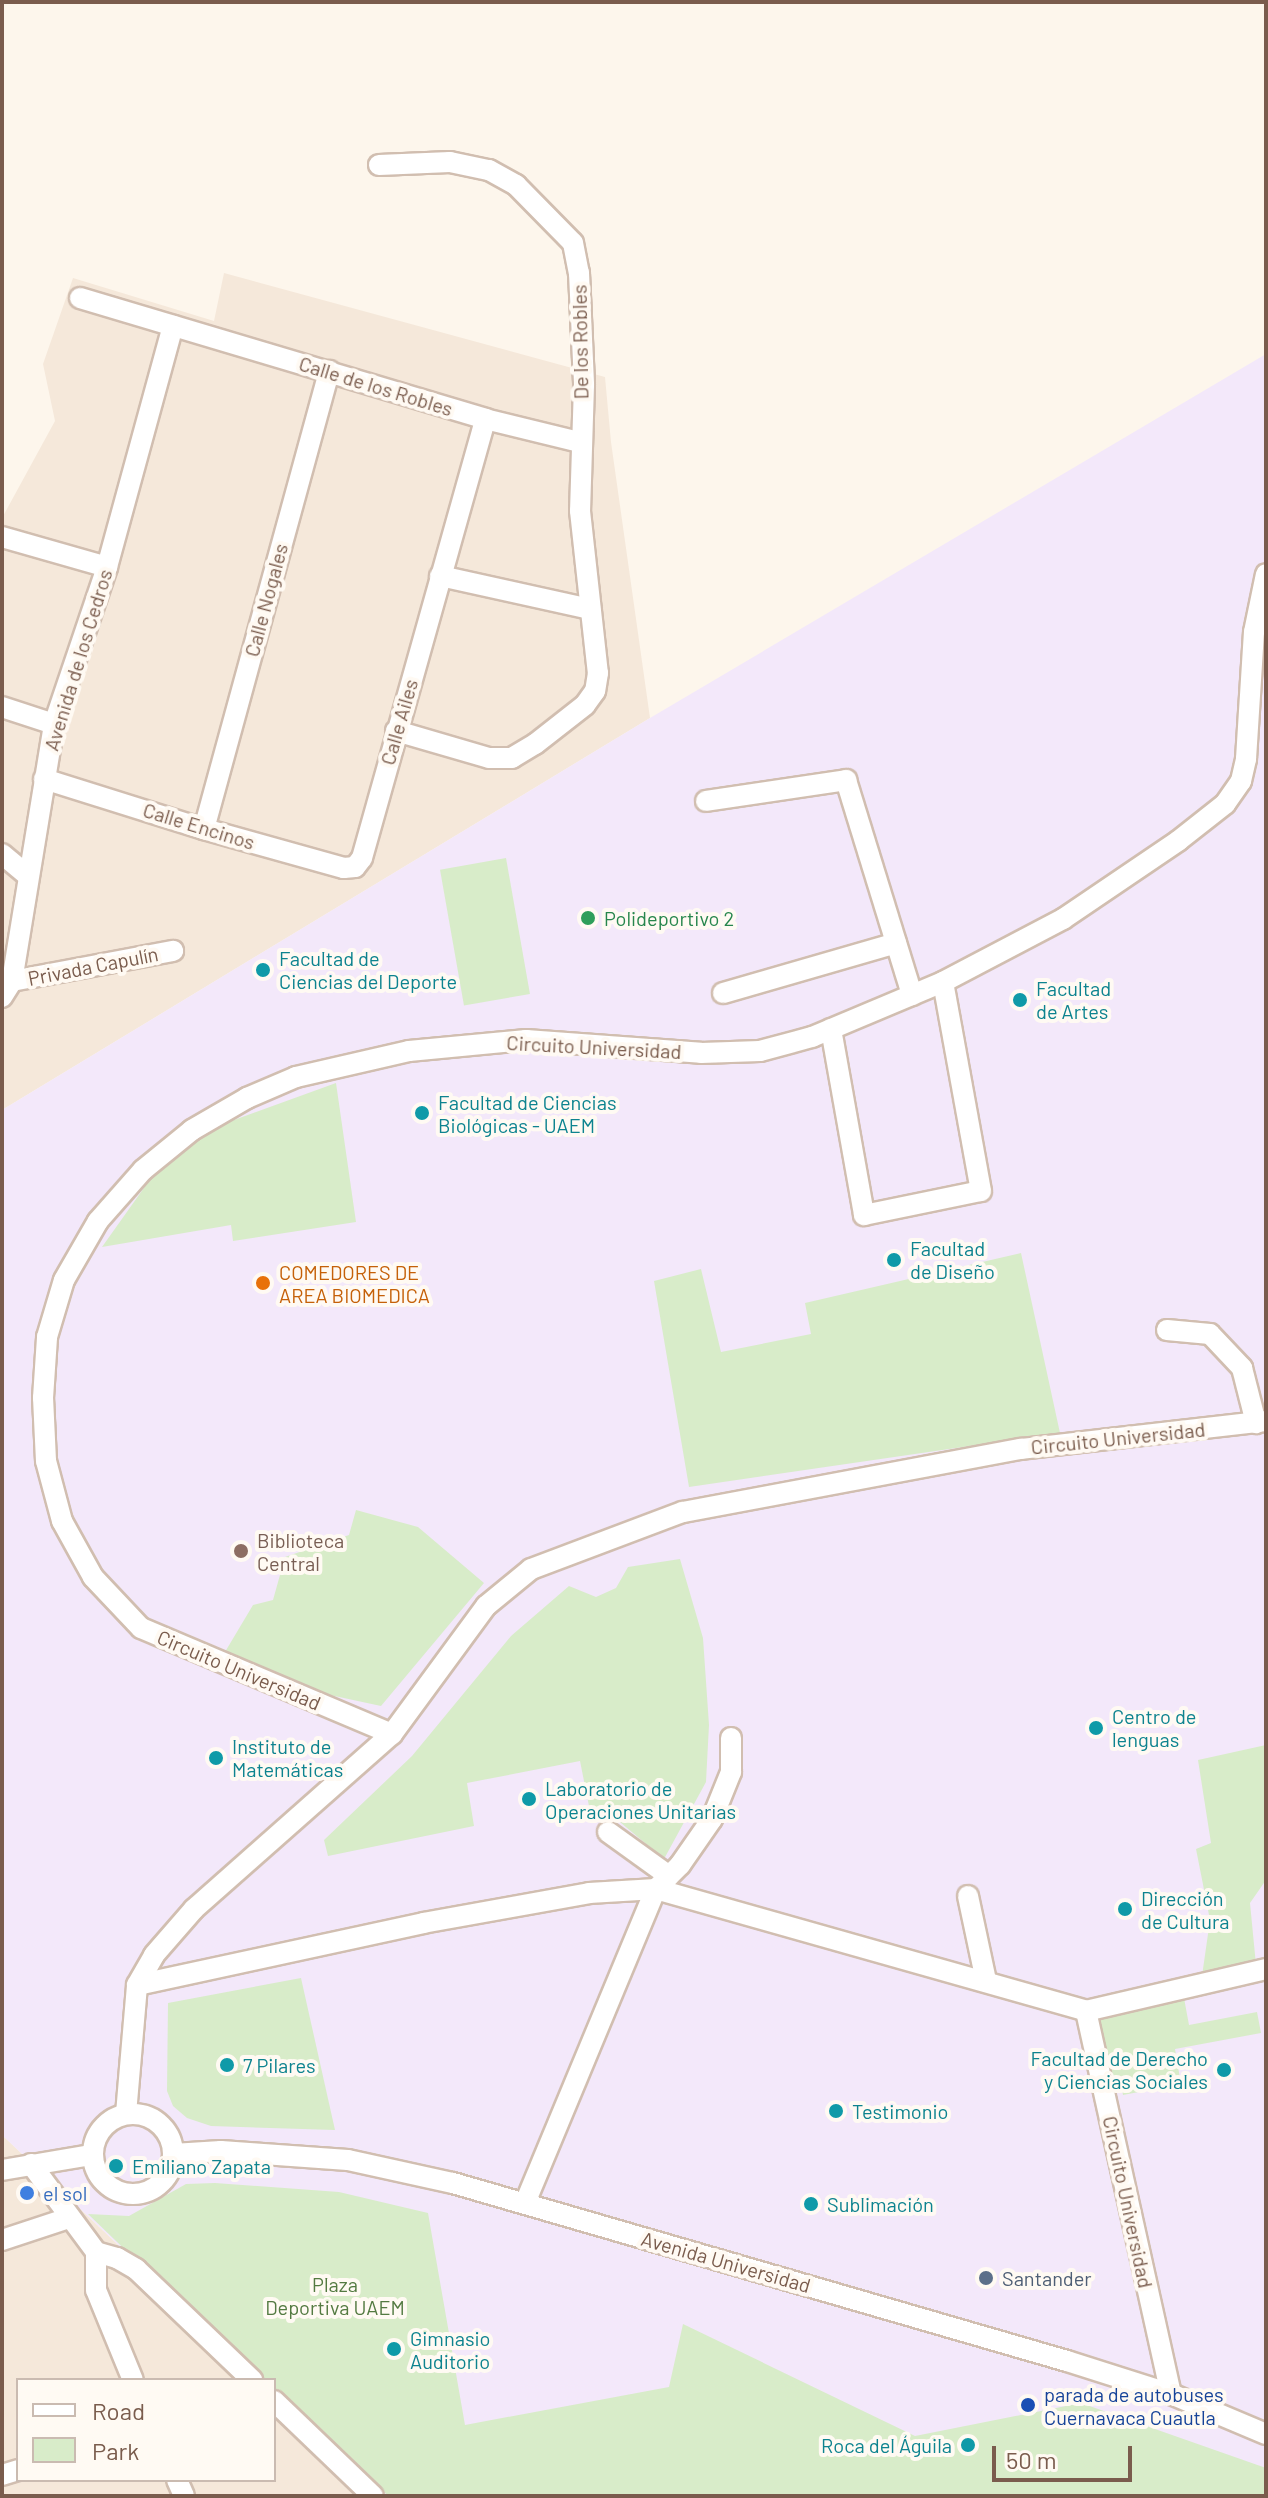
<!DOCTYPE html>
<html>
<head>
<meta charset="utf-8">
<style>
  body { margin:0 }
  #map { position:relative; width:1268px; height:2498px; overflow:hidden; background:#fdf6ec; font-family:Barlow,sans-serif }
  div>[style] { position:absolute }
  .residential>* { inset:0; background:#f5e8da }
  .education>* { inset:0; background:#f3e8fa }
  .green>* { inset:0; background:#d8ecc9; transform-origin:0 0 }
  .roads { filter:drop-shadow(2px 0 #d1beb0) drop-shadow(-2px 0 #d1beb0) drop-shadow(0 2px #d1beb0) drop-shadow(0 -2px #d1beb0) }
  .minor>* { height:20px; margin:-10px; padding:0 10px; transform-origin:10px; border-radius:10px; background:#fff }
  .minor>.ring { margin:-10px; padding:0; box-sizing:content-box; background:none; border:20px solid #fff; border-radius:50% }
  .dots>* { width:22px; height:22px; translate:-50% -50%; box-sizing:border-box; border:4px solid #fffaf3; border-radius:50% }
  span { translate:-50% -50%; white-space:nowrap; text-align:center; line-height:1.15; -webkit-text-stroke:8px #fffaf3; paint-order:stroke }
  .street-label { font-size:20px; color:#7a5c4d }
  .leisure-label { font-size:20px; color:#27864d }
  .left { translate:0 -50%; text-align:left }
  .culture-label { font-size:20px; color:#0d838f }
  .right { translate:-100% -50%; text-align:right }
  .food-label { font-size:20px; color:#c56008 }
  .education-label { font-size:20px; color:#785e54 }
  .shop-label { font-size:20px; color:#366cbe }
  .service-label { font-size:20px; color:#4e5e75 }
  .park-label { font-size:20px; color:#537a41 }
  .transit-label { font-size:20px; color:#164399 }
  .frame { position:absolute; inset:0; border:4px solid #7a5c4d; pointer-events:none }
  .legend { position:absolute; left:16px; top:2378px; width:260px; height:104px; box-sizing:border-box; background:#fffaf3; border:2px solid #cabbb1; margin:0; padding:10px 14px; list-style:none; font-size:24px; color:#7a5c4d }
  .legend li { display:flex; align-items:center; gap:16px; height:40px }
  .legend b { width:40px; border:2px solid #cabbb1 }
  .scale { position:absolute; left:992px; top:2446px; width:140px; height:36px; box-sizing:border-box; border:4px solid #7a5c4d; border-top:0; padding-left:10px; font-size:24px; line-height:28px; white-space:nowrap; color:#7a5c4d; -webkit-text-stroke:6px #fffaf3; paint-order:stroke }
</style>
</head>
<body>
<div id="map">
  <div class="residential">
    <div style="clip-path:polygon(224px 273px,605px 377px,611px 442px,650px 718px,2px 1110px,2px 518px,55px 421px,43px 364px,73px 278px,214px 321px)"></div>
    <div style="clip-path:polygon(2px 2135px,261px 2380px,18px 2380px,18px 2480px,274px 2480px,274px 2392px,387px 2496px,2px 2496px)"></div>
  </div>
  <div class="education">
    <div style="clip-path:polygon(1266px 354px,1266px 2496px,387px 2496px,274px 2392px,274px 2380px,261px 2380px,2px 2135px,2px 1110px,650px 718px)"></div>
  </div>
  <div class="green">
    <div style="left:506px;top:858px;width:138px;height:67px;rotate:80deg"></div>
    <div style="clip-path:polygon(336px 1083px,356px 1222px,233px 1241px,231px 1225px,102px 1247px,151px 1178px,212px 1128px)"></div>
    <div style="clip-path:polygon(1021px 1253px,1060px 1433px,689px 1487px,654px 1281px,701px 1269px,721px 1352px,811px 1334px,805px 1303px)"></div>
    <div style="clip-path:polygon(356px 1510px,418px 1527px,484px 1583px,381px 1706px,288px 1686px,222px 1657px,253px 1605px,273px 1600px,285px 1557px,349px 1535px)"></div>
    <div style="clip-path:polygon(680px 1559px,703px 1638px,709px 1725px,706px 1782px,664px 1859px,608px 1812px,591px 1816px,580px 1761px,467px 1783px,474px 1826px,328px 1856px,324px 1840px,412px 1756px,511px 1636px,569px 1586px,596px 1597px,616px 1588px,628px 1567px)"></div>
    <div style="clip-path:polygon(1266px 1745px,1266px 1880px,1250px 1903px,1256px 1965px,1202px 1976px,1210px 1920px,1196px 1849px,1211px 1843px,1198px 1760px)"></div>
    <div style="clip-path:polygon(301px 1978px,335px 2130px,211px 2126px,187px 2118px,173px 2106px,167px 2091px,168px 2003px)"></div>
    <div style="clip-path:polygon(1184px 1998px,1189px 2025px,1257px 2012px,1261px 2033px,1175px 2049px,1181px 2084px,1123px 2095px,1120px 2079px,1106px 2082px,1094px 2015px)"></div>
    <div style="clip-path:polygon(215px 2183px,339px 2192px,428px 2213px,465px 2425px,669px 2387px,683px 2324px,915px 2436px,1081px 2403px,1266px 2468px,1266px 2496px,389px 2496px,352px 2468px,274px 2393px,274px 2380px,260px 2380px,88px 2214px,129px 2216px,186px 2184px)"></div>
  </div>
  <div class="roads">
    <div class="minor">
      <div style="left:379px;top:165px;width:71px;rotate:-2.4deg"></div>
      <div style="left:450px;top:162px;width:40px;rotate:12deg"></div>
      <div style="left:489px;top:170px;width:31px;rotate:29deg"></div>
      <div style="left:516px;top:185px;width:81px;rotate:45.5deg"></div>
      <div style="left:573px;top:243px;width:31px;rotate:79deg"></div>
      <div style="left:579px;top:273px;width:112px;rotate:87.4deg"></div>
      <div style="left:584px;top:385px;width:126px;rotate:91.8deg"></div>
      <div style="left:580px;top:511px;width:163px;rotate:83.7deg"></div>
      <div style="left:598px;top:673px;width:18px;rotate:99deg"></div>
      <div style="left:595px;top:691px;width:17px;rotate:126deg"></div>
      <div style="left:585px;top:705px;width:63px;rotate:142deg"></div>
      <div style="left:535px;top:744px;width:27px;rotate:149deg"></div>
      <div style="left:512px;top:758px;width:23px;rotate:180deg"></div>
      <div style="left:489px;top:758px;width:97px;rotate:-163.8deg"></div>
      <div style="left:80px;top:298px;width:423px;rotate:16.6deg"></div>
      <div style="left:485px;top:419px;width:97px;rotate:13.7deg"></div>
      <div style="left:2px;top:537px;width:109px;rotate:15.9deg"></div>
      <div style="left:440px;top:576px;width:154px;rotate:12.4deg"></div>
      <div style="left:2px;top:707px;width:55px;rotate:18.1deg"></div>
      <div style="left:44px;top:779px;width:168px;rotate:17.4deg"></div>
      <div style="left:204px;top:829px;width:145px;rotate:15.6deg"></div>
      <div style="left:344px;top:868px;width:11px;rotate:-5deg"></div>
      <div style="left:355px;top:867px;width:11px;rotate:-52deg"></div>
      <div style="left:362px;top:858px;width:456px;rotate:-74.3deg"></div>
      <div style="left:706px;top:801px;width:142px;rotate:-8.5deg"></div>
      <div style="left:846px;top:780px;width:225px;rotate:72.9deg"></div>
      <div style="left:204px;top:829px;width:475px;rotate:-74.7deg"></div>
      <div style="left:2px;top:854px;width:34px;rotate:40deg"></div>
      <div style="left:12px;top:981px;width:164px;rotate:-10.6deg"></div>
      <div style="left:723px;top:993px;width:180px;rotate:-16.1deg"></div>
      <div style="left:2px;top:997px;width:19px;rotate:-58deg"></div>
      <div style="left:12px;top:981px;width:260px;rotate:-80.7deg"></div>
      <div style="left:54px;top:724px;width:166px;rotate:-71.3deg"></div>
      <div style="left:107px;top:567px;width:250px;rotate:-74.7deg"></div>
      <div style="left:831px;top:1029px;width:189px;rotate:79.9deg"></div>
      <div style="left:864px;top:1215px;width:119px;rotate:-11.6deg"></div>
      <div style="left:981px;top:1191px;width:212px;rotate:-100.3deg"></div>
      <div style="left:1167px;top:1330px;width:43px;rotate:5.3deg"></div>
      <div style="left:1210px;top:1334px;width:47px;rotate:46.7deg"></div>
      <div style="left:1242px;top:1368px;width:57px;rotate:75.7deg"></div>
      <div style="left:392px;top:1734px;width:272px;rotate:-157.1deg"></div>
      <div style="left:141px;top:1628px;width:70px;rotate:-133.3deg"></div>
      <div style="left:93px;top:1577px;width:64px;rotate:-119deg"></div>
      <div style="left:62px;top:1521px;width:62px;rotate:-104.9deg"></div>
      <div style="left:46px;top:1461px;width:63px;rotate:-92.7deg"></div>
      <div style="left:43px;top:1398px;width:61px;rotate:-86.2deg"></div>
      <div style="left:47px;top:1337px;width:59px;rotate:-73.4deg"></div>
      <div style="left:64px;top:1280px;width:68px;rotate:-60deg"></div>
      <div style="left:98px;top:1221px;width:68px;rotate:-48.6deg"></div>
      <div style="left:143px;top:1170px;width:63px;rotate:-39.2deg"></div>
      <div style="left:192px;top:1130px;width:64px;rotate:-30.2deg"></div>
      <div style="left:247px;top:1098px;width:53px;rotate:-23.2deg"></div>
      <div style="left:296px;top:1077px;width:116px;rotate:-13deg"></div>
      <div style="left:409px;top:1051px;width:118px;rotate:-5.4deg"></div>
      <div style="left:526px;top:1040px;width:175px;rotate:4.2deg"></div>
      <div style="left:701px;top:1053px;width:59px;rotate:-1.9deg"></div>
      <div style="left:760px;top:1051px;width:54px;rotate:-15.1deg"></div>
      <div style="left:812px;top:1037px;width:142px;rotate:-22.8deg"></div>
      <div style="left:943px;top:982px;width:136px;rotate:-27.7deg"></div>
      <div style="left:1063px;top:919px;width:139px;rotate:-34.1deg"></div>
      <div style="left:1178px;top:841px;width:60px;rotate:-38.2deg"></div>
      <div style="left:1225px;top:804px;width:28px;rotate:-55deg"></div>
      <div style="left:1241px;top:781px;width:23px;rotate:-77deg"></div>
      <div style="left:1246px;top:759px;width:127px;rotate:-86.4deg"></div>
      <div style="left:1254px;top:632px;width:59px;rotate:-78.3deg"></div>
      <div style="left:608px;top:1832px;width:75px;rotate:35.8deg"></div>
      <div style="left:968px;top:1896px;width:87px;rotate:78deg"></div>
      <div style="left:137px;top:1985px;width:293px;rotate:-12.2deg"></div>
      <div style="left:423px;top:1923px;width:169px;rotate:-10.2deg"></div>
      <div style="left:589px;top:1893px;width:67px;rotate:-3.4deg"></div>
      <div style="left:656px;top:1889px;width:447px;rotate:15.8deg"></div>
      <div style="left:1086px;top:2011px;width:185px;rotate:-13.1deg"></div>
      <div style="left:1086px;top:2011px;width:392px;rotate:77.5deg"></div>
      <div class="ring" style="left:93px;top:2114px;width:60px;height:60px"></div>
      <div style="left:126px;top:2114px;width:129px;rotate:-85.1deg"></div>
      <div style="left:137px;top:1985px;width:34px;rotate:-60deg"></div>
      <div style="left:154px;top:1955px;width:61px;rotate:-49deg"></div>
      <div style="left:194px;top:1909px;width:264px;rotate:-41.5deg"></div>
      <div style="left:392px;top:1734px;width:159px;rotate:-53.7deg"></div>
      <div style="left:486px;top:1606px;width:58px;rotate:-39.4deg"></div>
      <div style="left:531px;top:1569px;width:162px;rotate:-20.6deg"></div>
      <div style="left:683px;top:1512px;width:344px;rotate:-10.6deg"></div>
      <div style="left:1021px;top:1449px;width:247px;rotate:-6.5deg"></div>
      <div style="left:173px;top:2154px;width:48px;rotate:-3.6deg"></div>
      <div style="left:221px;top:2151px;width:127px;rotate:4.1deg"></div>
      <div style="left:348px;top:2160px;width:107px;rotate:12.4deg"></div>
      <div style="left:453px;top:2183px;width:639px;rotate:16.17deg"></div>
      <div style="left:1067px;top:2361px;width:109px;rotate:17.6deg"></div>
      <div style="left:1171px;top:2394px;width:103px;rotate:22.8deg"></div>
      <div style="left:31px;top:2164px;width:109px;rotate:53.5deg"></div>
      <div style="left:96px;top:2252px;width:38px;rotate:90deg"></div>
      <div style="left:96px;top:2290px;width:97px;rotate:67.7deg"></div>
      <div style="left:2px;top:2170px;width:91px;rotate:-9.5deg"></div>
      <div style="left:525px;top:2203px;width:340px;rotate:-67.4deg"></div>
      <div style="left:656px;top:1889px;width:34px;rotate:-45deg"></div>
      <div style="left:680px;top:1865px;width:56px;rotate:-55.2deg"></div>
      <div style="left:712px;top:1819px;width:51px;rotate:-68deg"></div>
      <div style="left:731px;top:1772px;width:34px;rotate:-90deg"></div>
      <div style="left:2px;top:2240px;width:71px;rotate:-18.2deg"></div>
      <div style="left:96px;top:2252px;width:22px;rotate:16deg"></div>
      <div style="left:117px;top:2258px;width:22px;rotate:30deg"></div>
      <div style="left:136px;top:2269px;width:161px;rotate:43.7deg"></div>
      <div style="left:274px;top:2401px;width:137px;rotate:43.8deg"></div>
      <div style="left:2px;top:2475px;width:17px;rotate:-17deg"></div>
      <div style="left:177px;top:2480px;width:17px;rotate:66deg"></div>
    </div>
  </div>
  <div class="dots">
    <div style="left:588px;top:918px;background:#2e9e5b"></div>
    <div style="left:263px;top:970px;background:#0f9aa8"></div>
    <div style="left:1020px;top:1000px;background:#0f9aa8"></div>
    <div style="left:422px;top:1113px;background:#0f9aa8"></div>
    <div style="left:894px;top:1260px;background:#0f9aa8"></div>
    <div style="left:263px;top:1283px;background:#e8710a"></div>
    <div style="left:241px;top:1551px;background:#8d6e63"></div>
    <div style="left:1096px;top:1728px;background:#0f9aa8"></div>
    <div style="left:216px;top:1758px;background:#0f9aa8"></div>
    <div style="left:529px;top:1799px;background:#0f9aa8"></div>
    <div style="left:1125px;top:1909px;background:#0f9aa8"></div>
    <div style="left:227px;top:2065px;background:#0f9aa8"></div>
    <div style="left:1224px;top:2070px;background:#0f9aa8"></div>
    <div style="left:836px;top:2111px;background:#0f9aa8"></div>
    <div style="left:116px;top:2166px;background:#0f9aa8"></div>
    <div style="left:27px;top:2193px;background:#3f7fe0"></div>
    <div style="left:811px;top:2204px;background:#0f9aa8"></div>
    <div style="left:986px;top:2278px;background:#5c6f8a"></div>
    <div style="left:394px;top:2349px;background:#0f9aa8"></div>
    <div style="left:1028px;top:2405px;background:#1a4fb4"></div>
    <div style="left:968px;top:2445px;background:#0f9aa8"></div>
  </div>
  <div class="street-label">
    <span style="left:580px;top:342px;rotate:-91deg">De los Robles</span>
    <span style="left:376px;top:386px;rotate:17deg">Calle de los Robles</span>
    <span style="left:266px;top:600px;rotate:-75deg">Calle Nogales</span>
    <span style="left:78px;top:660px;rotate:-73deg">Avenida de los Cedros</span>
    <span style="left:399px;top:722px;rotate:-74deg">Calle Ailes</span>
    <span style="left:199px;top:826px;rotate:17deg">Calle Encinos</span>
    <span style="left:93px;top:966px;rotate:-11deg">Privada Capulín</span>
    <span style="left:594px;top:1047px;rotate:3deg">Circuito Universidad</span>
    <span style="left:1118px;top:1438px;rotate:-6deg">Circuito Universidad</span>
    <span style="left:239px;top:1670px;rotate:23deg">Circuito Universidad</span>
    <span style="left:1128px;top:2202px;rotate:78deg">Circuito Universidad</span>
    <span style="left:726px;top:2262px;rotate:16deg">Avenida Universidad</span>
  </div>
  <div class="leisure-label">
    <span class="left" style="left:604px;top:918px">Polideportivo 2</span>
  </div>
  <div class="culture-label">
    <span class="left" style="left:279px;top:970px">Facultad de<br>Ciencias del Deporte</span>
    <span class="left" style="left:1036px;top:1000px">Facultad<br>de Artes</span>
    <span class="left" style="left:438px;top:1114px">Facultad de Ciencias<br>Biológicas - UAEM</span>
    <span class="left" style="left:910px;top:1260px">Facultad<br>de Diseño</span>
    <span class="left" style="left:1112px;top:1728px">Centro de<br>lenguas</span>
    <span class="left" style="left:232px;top:1758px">Instituto de<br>Matemáticas</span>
    <span class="left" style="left:545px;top:1800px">Laboratorio de<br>Operaciones Unitarias</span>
    <span class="left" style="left:1141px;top:1910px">Dirección<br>de Cultura</span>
    <span class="right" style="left:1208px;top:2070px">Facultad de Derecho<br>y Ciencias Sociales</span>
    <span class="left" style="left:243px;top:2065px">7 Pilares</span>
    <span class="left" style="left:852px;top:2111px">Testimonio</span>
    <span class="left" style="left:132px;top:2166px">Emiliano Zapata</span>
    <span class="left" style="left:827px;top:2204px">Sublimación</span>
    <span class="left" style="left:410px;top:2350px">Gimnasio<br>Auditorio</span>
    <span class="right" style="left:952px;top:2445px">Roca del Águila</span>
  </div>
  <div class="food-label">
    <span class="left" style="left:279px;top:1284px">COMEDORES DE<br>AREA BIOMEDICA</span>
  </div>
  <div class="education-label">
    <span class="left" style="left:257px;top:1552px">Biblioteca<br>Central</span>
  </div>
  <div class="shop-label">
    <span class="left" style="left:43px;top:2193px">el sol</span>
  </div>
  <div class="service-label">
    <span class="left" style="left:1002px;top:2278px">Santander</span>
  </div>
  <div class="park-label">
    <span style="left:335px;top:2296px">Plaza<br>Deportiva UAEM</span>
  </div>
  <div class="transit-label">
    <span class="left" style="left:1044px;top:2406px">parada de autobuses<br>Cuernavaca Cuautla</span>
  </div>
  <div class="frame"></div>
  <ul class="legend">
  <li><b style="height:10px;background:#fff"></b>Road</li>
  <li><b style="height:22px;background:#d8ecc9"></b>Park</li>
  </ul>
  <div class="scale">50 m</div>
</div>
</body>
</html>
